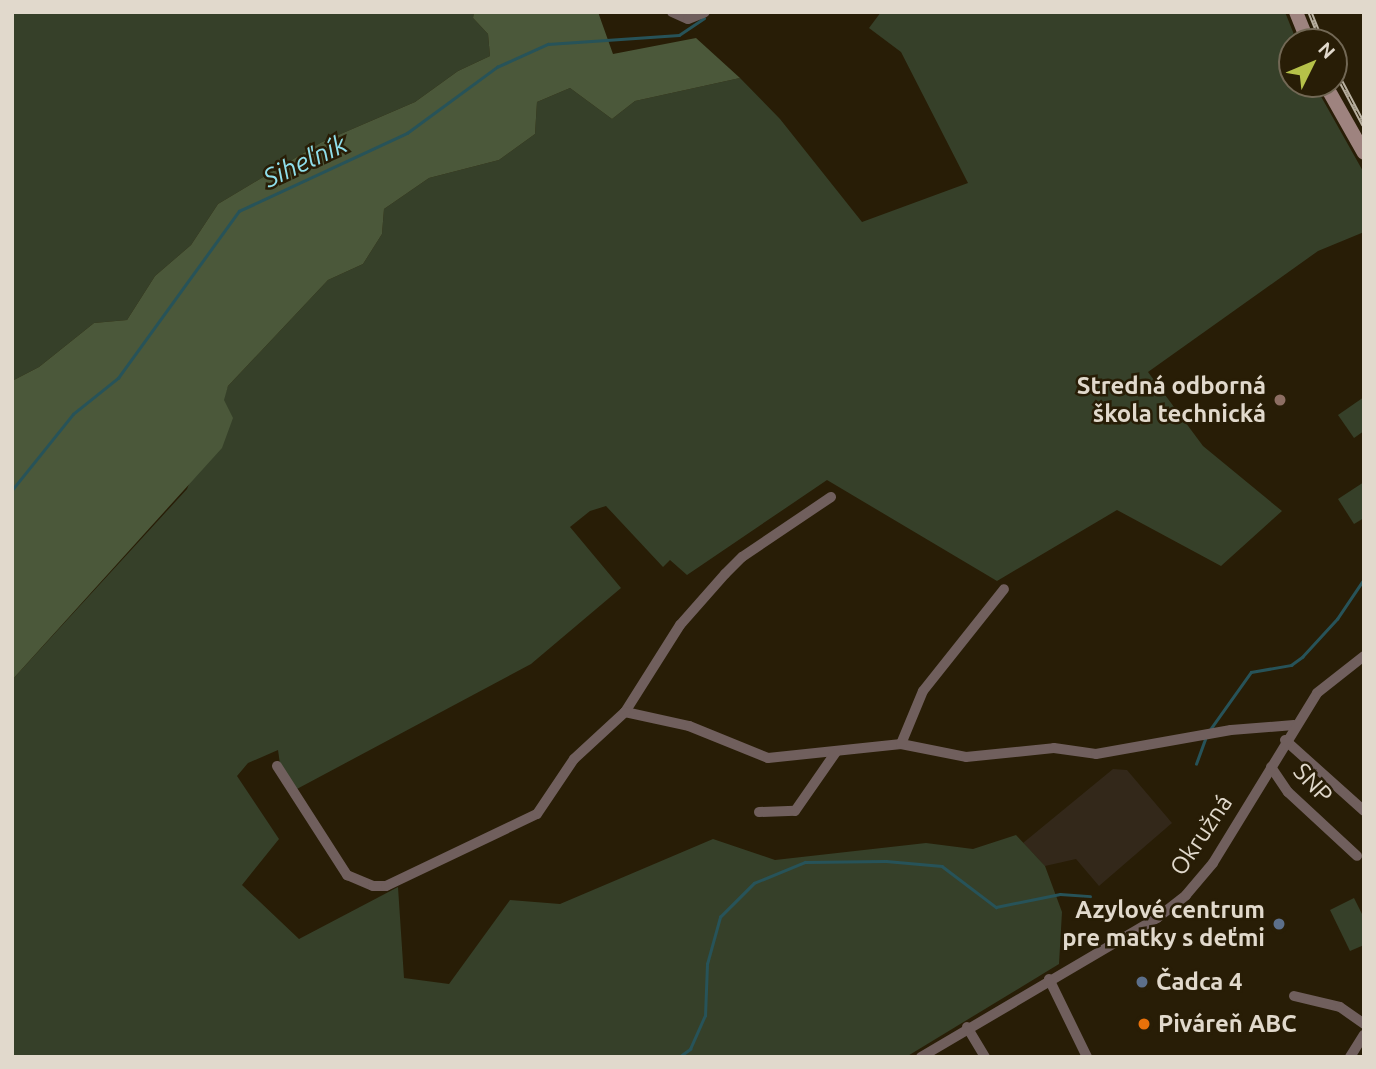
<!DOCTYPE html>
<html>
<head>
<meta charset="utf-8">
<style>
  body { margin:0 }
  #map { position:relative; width:1376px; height:1069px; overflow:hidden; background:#281d06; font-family:Ubuntu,sans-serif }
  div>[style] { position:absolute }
  .commercial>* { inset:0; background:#33281a }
  .green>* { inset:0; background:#364029 }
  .forest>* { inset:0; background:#4b583a }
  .stream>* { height:2.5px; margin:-1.25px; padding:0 1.25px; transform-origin:1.25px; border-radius:1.25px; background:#275359 }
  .minor>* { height:10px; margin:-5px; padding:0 5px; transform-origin:5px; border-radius:5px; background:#705f5d }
  .secondary>* { height:14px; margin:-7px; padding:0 7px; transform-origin:7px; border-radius:7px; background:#9e837f }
  .rail>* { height:5px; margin-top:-2.5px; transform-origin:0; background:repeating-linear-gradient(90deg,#281d06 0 8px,#b8b0a0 0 16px); box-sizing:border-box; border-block:2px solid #b8b0a0 }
  .dots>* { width:19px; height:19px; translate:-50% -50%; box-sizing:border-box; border:4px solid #281d06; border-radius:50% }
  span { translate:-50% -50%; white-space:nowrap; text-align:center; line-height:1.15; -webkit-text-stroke:5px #281d06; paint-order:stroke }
  .poi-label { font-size:24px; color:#e1d9cc; font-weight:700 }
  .right { translate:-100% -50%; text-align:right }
  .left { translate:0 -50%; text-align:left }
  .street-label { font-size:24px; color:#e1d9cc }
  .water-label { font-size:26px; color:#8fdeea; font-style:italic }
  .frame { position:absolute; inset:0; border:14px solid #e1d9cc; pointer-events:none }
  .north { position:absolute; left:1278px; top:28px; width:70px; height:70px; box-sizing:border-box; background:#281d06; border:2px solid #726855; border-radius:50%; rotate:47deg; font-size:19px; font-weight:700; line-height:28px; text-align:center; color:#e1d9cc }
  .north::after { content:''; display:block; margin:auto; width:24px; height:32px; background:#b6c149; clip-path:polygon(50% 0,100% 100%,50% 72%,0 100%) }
</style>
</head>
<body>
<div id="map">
  <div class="commercial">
    <div style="clip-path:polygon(1113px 769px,1127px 770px,1172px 823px,1099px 886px,1076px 859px,1045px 866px,1023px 843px)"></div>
  </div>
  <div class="green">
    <div style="clip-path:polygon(12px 12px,474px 12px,473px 18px,488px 34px,490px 56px,458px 71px,415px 102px,322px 142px,218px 204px,191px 245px,155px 276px,127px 320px,94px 323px,39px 367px,12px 381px)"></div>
    <div style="clip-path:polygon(881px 12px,1285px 12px,1297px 42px,1292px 42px,1292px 84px,1314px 84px,1364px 173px,1364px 232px,1318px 251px,1148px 372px,1203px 446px,1282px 511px,1221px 566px,1117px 510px,997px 581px,827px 480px,687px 575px,670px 560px,663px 567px,606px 506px,590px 511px,570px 527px,621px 588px,531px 664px,295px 790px,280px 764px,278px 750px,248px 763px,237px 776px,279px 839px,242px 885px,299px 939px,398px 887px,404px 978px,449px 984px,510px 900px,560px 904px,713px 839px,775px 860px,926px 843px,973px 849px,1016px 835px,1045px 866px,1062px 912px,1059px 964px,906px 1057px,12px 1057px,12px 680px,187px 489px,228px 386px,328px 280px,363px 264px,382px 234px,384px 209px,429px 178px,499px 160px,535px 134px,537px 102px,570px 88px,612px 119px,635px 101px,740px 78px,780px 119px,862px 222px,968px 183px,901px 52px,869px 28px)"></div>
    <div style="clip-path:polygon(1364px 397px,1364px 431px,1354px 438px,1338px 415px)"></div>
    <div style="clip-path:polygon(1364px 482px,1364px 518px,1354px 524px,1338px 499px)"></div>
    <div style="clip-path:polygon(1354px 898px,1364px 918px,1364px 945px,1350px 951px,1330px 910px)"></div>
  </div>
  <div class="forest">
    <div style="clip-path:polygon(474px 12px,598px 12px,613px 54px,696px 38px,740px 78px,635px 101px,612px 119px,570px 88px,537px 102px,535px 134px,499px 160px,429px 178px,384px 209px,382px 234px,363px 264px,328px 280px,228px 386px,224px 400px,233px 418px,222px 448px,12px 680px,12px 381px,39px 367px,94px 323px,127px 320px,155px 276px,191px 245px,218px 204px,322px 142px,415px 102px,458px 71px,490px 56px,488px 34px,473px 18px)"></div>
  </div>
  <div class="stream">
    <div style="left:12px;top:490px;width:97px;rotate:-51.2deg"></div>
    <div style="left:73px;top:414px;width:58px;rotate:-38.7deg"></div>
    <div style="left:118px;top:378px;width:206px;rotate:-54.1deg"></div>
    <div style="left:239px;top:211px;width:185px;rotate:-24.9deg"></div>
    <div style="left:407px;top:133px;width:112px;rotate:-36.3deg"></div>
    <div style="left:497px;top:67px;width:56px;rotate:-24.3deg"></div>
    <div style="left:548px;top:44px;width:131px;rotate:-3.9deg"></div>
    <div style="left:679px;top:35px;width:30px;rotate:-34deg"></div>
    <div style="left:1209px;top:731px;width:72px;rotate:-54.6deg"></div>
    <div style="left:1251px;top:672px;width:41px;rotate:-9.9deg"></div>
    <div style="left:1291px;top:665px;width:14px;rotate:-36deg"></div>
    <div style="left:1302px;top:657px;width:52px;rotate:-47.4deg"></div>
    <div style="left:1337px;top:619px;width:48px;rotate:-56deg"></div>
    <div style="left:1196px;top:764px;width:29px;rotate:-70deg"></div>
    <div style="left:679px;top:1057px;width:14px;rotate:-36deg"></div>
    <div style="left:690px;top:1049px;width:36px;rotate:-66deg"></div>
    <div style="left:705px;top:1016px;width:52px;rotate:-87.8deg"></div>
    <div style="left:707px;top:964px;width:49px;rotate:-74.5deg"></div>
    <div style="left:720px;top:917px;width:48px;rotate:-45deg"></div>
    <div style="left:754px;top:883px;width:55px;rotate:-22.4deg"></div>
    <div style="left:805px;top:862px;width:81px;rotate:-0.7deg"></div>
    <div style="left:886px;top:861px;width:56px;rotate:5.1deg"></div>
    <div style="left:942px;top:866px;width:68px;rotate:37.2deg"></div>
    <div style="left:996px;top:907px;width:65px;rotate:-11.5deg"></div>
    <div style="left:1060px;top:894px;width:30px;rotate:4deg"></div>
  </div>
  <div class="minor">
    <div style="left:672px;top:12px;width:17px;rotate:24deg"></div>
    <div style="left:688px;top:19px;width:18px;rotate:-22deg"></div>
    <div style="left:831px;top:497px;width:107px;rotate:146deg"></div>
    <div style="left:742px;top:557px;width:24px;rotate:135deg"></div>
    <div style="left:725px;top:574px;width:68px;rotate:131.4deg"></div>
    <div style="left:680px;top:625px;width:103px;rotate:122.3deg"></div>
    <div style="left:625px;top:712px;width:66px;rotate:12.3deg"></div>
    <div style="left:689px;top:726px;width:85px;rotate:22.1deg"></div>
    <div style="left:768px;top:758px;width:134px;rotate:-6deg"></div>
    <div style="left:901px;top:744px;width:66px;rotate:11.3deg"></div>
    <div style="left:966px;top:757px;width:88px;rotate:-5.8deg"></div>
    <div style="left:1054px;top:748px;width:42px;rotate:8.1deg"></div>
    <div style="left:1096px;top:754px;width:137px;rotate:-10.1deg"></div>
    <div style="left:1231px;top:730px;width:63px;rotate:-4.5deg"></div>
    <div style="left:1285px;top:740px;width:106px;rotate:41.9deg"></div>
    <div style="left:901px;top:744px;width:57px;rotate:-67.5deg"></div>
    <div style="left:923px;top:691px;width:130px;rotate:-51.5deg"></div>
    <div style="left:277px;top:766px;width:130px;rotate:57.3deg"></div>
    <div style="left:347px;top:875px;width:28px;rotate:23deg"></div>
    <div style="left:373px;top:886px;width:13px"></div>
    <div style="left:386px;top:886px;width:167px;rotate:-25.5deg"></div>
    <div style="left:537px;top:814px;width:66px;rotate:-56.1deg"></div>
    <div style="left:574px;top:759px;width:69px;rotate:-42.7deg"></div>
    <div style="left:1271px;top:767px;width:30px;rotate:56deg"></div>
    <div style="left:1288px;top:792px;width:94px;rotate:42.8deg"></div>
    <div style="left:759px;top:812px;width:36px;rotate:-2deg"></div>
    <div style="left:795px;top:811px;width:72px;rotate:-55.2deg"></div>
    <div style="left:1049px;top:979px;width:87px;rotate:64deg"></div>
    <div style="left:1294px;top:996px;width:47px;rotate:13.4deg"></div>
    <div style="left:1340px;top:1007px;width:29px;rotate:35deg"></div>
    <div style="left:967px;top:1027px;width:35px;rotate:59deg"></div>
    <div style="left:921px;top:1057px;width:274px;rotate:-30.5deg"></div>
    <div style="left:1157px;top:918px;width:37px;rotate:-38deg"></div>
    <div style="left:1186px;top:895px;width:42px;rotate:-49.8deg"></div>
    <div style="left:1213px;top:863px;width:199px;rotate:-58.5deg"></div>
    <div style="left:1317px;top:693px;width:60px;rotate:-38.2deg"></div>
    <div style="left:1350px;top:1057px;width:26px;rotate:-58deg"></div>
  </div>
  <div class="secondary">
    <div style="left:1296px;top:12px;width:32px;rotate:68deg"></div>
    <div style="left:1325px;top:84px;width:79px;rotate:60.5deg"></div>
  </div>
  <div class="rail">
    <div style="left:1310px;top:12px;width:32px;rotate:68deg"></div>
    <div style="left:1334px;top:68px;width:64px;rotate:62.2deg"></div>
  </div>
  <div class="dots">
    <div style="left:1280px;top:400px;background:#8d6e63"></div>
    <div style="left:1279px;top:924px;background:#5c6f8a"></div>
    <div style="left:1142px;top:982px;background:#5c6f8a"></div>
    <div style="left:1144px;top:1024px;background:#e8710a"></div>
  </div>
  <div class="poi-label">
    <span class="right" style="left:1266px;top:400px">Stredná odborná<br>škola technická</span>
    <span class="right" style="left:1265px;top:924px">Azylové centrum<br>pre matky s deťmi</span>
    <span class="left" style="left:1156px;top:982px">Čadca 4</span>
    <span class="left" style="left:1158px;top:1024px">Piváreň ABC</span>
  </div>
  <div class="street-label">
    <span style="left:1313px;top:783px;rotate:47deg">SNP</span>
    <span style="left:1201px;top:835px;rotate:-56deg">Okružná</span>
  </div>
  <div class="water-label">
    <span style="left:305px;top:161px;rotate:-25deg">Siheľník</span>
  </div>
  <div class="frame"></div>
  <div class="north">N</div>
</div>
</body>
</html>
